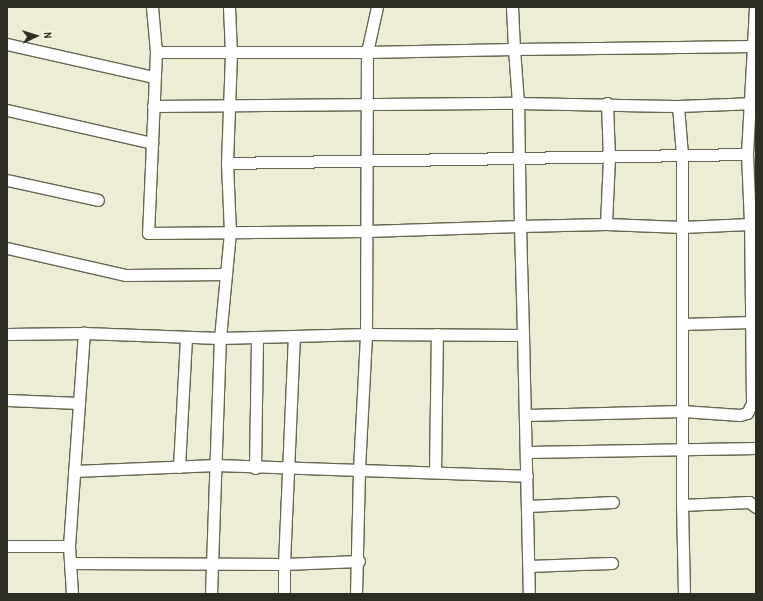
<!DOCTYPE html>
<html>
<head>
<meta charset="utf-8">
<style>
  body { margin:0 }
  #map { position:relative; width:763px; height:601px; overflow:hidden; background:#ecedd4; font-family:"Archivo Narrow",sans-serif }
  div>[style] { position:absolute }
  .roads { filter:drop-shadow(1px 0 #64654f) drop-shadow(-1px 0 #64654f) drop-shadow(0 1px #64654f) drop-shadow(0 -1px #64654f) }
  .street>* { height:11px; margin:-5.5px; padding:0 5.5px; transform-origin:5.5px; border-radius:5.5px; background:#fff }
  span { translate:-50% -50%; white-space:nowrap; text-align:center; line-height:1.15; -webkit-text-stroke:3.5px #f9fae1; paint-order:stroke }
  .frame { position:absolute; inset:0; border:8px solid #2e2e24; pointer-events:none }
  .north { position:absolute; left:16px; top:16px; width:40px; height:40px; -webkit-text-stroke:3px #f9fae1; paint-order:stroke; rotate:86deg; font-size:11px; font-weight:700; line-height:16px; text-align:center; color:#2e2e24 }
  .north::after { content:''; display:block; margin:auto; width:14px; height:18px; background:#2e2e24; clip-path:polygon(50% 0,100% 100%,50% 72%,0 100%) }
</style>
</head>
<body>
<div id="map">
  <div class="roads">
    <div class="street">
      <div style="left:152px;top:7px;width:45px;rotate:84.9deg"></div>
      <div style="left:156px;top:52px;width:181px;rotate:92.5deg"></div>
      <div style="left:148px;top:233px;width:219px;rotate:-0.5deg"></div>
      <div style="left:367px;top:231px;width:153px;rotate:-1.9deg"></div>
      <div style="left:520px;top:226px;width:109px;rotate:88.4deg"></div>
      <div style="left:755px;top:7px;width:39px;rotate:93deg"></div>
      <div style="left:753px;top:46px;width:3px"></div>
      <div style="left:7px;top:44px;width:151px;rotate:12.7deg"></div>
      <div style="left:753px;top:46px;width:108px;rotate:93.2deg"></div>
      <div style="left:747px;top:154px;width:70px;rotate:87.5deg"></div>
      <div style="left:750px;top:224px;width:68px;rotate:177.5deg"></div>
      <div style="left:682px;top:227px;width:76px;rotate:-177.7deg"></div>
      <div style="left:606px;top:224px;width:86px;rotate:178.7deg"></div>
      <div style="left:520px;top:226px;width:123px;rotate:-90.9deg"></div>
      <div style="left:518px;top:103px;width:54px;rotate:-94.2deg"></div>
      <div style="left:514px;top:49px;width:239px;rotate:-0.7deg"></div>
      <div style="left:156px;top:52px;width:211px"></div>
      <div style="left:367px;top:52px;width:147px;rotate:-1.2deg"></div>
      <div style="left:514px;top:49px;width:42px;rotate:-92.7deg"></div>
      <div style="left:153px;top:106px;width:365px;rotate:-0.5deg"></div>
      <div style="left:518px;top:103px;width:160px;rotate:1.1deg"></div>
      <div style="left:678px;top:106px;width:78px;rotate:-2.2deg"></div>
      <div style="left:678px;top:106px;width:49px;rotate:85.3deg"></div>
      <div style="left:682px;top:155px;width:350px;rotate:90deg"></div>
      <div style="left:682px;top:505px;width:89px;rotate:88.7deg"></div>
      <div style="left:7px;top:110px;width:149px;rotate:12.8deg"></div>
      <div style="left:227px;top:163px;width:520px;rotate:-0.99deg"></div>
      <div style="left:7px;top:180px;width:93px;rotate:12.4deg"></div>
      <div style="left:606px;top:224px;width:66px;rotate:-87.4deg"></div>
      <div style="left:609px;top:158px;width:55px;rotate:-92.1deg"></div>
      <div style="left:7px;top:248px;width:122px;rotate:12.8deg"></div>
      <div style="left:126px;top:275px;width:100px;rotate:-0.6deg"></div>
      <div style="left:682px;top:324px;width:70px;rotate:-1.6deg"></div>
      <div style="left:7px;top:334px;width:77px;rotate:-0.7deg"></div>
      <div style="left:84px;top:333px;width:136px;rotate:2.1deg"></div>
      <div style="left:220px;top:338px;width:146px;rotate:-1.6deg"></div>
      <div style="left:366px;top:334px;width:157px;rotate:0.4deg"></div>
      <div style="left:523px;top:335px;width:259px;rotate:88.7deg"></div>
      <div style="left:7px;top:400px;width:72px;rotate:2.4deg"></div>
      <div style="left:527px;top:415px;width:155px;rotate:-1.5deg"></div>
      <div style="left:682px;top:411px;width:58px;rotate:3.9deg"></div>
      <div style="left:740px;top:415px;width:7px;rotate:-16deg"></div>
      <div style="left:747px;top:413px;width:11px;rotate:-63deg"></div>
      <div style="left:752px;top:403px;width:179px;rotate:-90.6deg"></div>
      <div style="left:750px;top:224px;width:6px"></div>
      <div style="left:527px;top:452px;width:229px;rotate:-1deg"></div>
      <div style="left:179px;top:467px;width:130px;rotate:-86.9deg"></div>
      <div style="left:255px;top:468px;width:131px;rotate:-89.1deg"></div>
      <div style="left:74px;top:471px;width:142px;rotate:-2.4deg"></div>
      <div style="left:216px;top:465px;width:311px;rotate:2deg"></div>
      <div style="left:435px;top:472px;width:138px;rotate:-89.2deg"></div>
      <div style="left:682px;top:505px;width:67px;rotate:-2.6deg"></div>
      <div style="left:749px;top:502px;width:9px;rotate:36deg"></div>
      <div style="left:528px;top:506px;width:85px;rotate:-2.7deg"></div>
      <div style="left:7px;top:546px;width:62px"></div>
      <div style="left:69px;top:546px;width:214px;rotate:-86deg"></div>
      <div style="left:69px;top:546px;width:48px;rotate:86.4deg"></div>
      <div style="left:70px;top:563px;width:214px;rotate:0.3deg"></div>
      <div style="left:284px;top:564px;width:75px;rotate:-2.3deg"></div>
      <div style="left:529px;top:566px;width:83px;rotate:-2.1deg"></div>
      <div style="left:211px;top:594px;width:256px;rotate:-88deg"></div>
      <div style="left:220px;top:338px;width:106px;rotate:-84.6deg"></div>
      <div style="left:230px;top:232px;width:69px;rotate:-92.5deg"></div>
      <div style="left:227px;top:163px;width:110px;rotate:-87.9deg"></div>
      <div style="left:231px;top:53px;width:46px;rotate:-92.5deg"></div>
      <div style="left:284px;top:594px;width:30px;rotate:-90deg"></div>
      <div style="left:284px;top:564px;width:228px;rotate:-87.5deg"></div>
      <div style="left:356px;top:594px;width:125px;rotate:-88.6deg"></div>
      <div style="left:359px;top:469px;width:135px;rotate:-87deg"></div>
      <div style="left:366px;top:334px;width:282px;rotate:-89.8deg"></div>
      <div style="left:367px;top:52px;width:46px;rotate:-77.5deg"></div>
    </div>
  </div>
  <div class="frame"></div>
  <div class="north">N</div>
</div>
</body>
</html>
